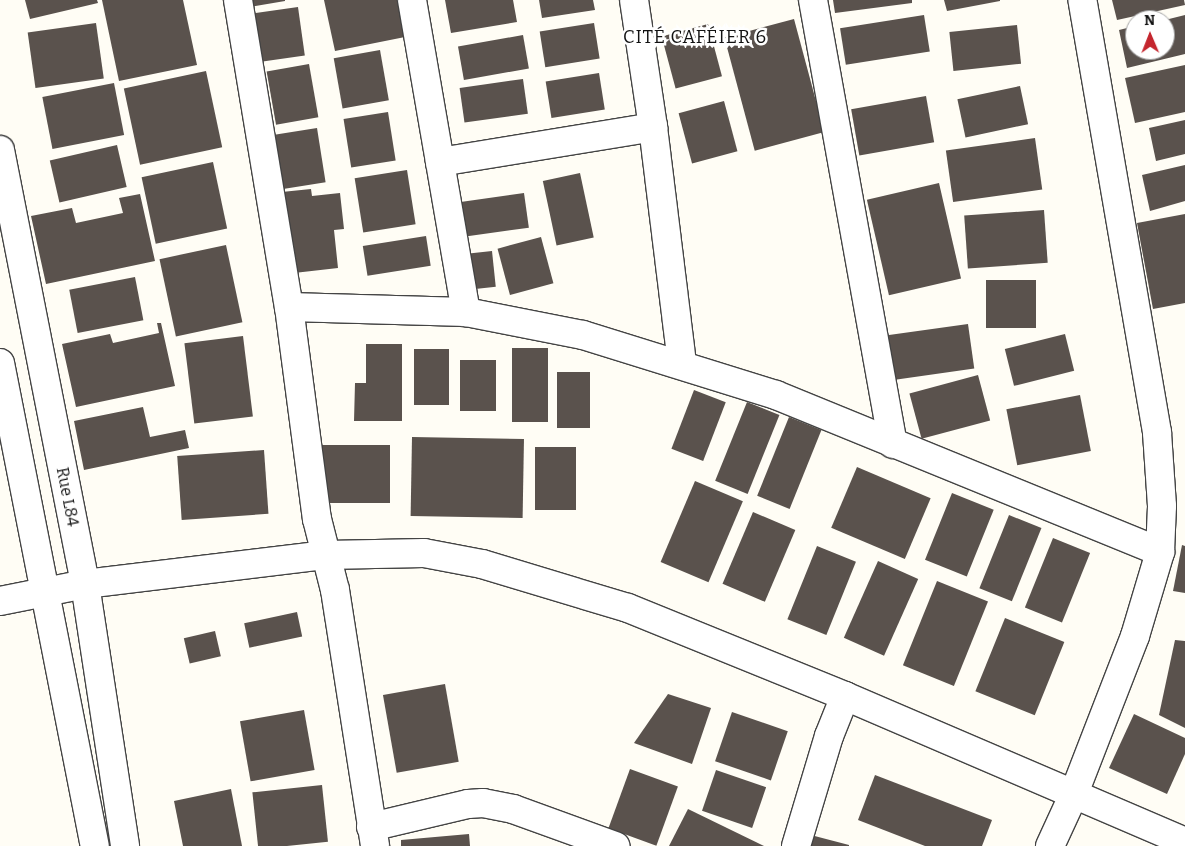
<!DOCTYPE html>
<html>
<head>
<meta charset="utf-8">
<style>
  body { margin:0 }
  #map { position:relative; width:1185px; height:846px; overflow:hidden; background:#fffdf5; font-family:Bitter,serif }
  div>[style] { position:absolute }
  .building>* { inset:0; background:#5a524d; transform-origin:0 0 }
  .roads { filter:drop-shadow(1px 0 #444) drop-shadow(-1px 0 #444) drop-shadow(0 1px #444) drop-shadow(0 -1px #444) }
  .minor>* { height:28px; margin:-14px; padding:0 14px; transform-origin:14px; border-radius:14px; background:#fff }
  .tertiary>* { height:28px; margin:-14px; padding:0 14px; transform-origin:14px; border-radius:14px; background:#fff }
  span { translate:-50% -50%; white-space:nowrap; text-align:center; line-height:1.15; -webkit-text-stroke:5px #fff; paint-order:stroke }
  .street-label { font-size:16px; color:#111 }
  .neighbourhood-label { font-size:18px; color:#111; letter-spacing:1px }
  .north { position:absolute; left:1125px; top:10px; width:50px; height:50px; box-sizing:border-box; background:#fff; border:1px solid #a0a0a0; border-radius:50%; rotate:359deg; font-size:14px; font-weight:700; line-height:20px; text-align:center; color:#111 }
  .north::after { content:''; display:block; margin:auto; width:18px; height:22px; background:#c4262e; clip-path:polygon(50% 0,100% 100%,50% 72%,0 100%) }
</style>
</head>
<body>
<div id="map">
  <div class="building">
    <div style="clip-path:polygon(25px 0,97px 0,98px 3px,30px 19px)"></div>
    <div style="clip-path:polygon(102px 0,183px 0,197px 65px,119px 81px)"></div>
    <div style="clip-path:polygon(249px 0,285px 0,285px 1px,250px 7px)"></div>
    <div style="clip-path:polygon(324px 0,397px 0,405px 37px,335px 51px)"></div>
    <div style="clip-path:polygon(445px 0,513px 0,517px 22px,451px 33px)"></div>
    <div style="clip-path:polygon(539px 0,593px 0,595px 10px,542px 18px)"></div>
    <div style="clip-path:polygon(833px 0,912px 0,912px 3px,835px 13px)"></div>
    <div style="clip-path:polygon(944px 0,1000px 0,1000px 1px,947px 11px)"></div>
    <div style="clip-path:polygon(1112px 0,1184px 0,1185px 5px,1117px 20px)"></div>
    <div style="left:298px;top:7px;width:49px;height:46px;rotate:82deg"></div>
    <div style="left:924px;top:15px;width:37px;height:85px;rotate:81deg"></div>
    <div style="clip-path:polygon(1185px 15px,1185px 54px,1127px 68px,1119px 30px,1135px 26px,1135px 50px,1165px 50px,1165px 20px)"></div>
    <div style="left:794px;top:19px;width:117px;height:72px;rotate:75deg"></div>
    <div style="left:96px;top:23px;width:56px;height:69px;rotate:82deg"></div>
    <div style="left:594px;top:23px;width:36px;height:55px;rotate:81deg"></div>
    <div style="left:708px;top:24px;width:54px;height:48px;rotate:75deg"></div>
    <div style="left:1017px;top:25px;width:39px;height:68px;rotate:84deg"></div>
    <div style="left:523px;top:35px;width:34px;height:66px;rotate:80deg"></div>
    <div style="left:380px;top:50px;width:51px;height:47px;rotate:80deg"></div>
    <div style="left:309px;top:64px;width:54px;height:43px;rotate:80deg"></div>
    <div style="clip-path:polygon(1185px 65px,1185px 112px,1135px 123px,1125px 78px)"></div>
    <div style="left:206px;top:71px;width:78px;height:84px;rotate:78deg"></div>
    <div style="left:599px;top:73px;width:37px;height:54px;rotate:81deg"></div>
    <div style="left:523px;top:79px;width:35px;height:64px;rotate:82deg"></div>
    <div style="left:114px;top:83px;width:53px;height:73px;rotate:79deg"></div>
    <div style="left:1020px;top:86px;width:39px;height:64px;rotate:78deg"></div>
    <div style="left:926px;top:96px;width:47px;height:76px;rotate:80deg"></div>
    <div style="left:724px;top:101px;width:52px;height:47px;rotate:75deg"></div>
    <div style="left:388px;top:112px;width:49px;height:45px;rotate:81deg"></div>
    <div style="clip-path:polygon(1185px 120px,1185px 154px,1156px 161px,1149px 128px)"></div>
    <div style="left:317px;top:128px;width:55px;height:43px;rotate:81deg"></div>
    <div style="left:1035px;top:138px;width:52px;height:90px;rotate:82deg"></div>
    <div style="left:117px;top:145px;width:43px;height:69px;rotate:77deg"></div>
    <div style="left:213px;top:162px;width:68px;height:73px;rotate:78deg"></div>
    <div style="clip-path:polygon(1185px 165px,1185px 201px,1150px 211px,1142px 175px)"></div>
    <div style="left:407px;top:170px;width:55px;height:53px;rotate:81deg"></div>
    <div style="left:580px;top:173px;width:66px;height:38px;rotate:78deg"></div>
    <div style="left:939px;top:183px;width:98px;height:74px;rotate:77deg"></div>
    <div style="clip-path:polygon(311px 189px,312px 196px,340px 193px,344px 229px,334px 230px,338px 268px,294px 273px,272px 193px)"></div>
    <div style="left:524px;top:193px;width:35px;height:64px;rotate:82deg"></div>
    <div style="clip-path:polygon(140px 194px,155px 261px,46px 284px,31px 216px,72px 208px,76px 223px,123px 213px,119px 198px)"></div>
    <div style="left:1044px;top:210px;width:53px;height:80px;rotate:86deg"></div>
    <div style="clip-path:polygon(1185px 214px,1185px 303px,1153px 309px,1137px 223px)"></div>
    <div style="left:426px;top:236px;width:30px;height:64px;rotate:81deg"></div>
    <div style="left:541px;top:237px;width:48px;height:45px;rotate:75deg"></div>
    <div style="left:226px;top:245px;width:79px;height:68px;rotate:78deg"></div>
    <div style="left:492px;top:251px;width:36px;height:30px;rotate:84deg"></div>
    <div style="left:135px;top:277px;width:44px;height:67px;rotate:79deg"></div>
    <div style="left:986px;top:280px;width:50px;height:48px"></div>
    <div style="clip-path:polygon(157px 323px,161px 323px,175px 386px,76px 407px,62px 344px,110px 334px,113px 343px,159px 333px)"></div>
    <div style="left:968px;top:324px;width:45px;height:87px;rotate:82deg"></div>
    <div style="left:1065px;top:334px;width:38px;height:62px;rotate:76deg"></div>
    <div style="left:243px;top:336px;width:81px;height:59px;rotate:83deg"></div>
    <div style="clip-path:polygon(366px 344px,402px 344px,402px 421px,354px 421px,355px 383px,366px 383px)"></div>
    <div style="left:512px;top:348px;width:36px;height:74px"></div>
    <div style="left:414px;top:349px;width:35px;height:56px"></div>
    <div style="left:460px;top:360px;width:36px;height:51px"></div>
    <div style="left:557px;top:372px;width:33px;height:56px"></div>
    <div style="left:978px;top:375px;width:47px;height:71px;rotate:75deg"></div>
    <div style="left:694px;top:390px;width:34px;height:63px;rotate:21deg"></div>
    <div style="left:1080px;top:395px;width:57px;height:75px;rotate:79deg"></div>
    <div style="left:747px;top:402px;width:35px;height:85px;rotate:22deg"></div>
    <div style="clip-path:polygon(143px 407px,150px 437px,185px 430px,189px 448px,84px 470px,74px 421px)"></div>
    <div style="left:789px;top:417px;width:35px;height:85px;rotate:22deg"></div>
    <div style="left:412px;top:437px;width:112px;height:79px;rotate:1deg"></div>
    <div style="left:316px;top:445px;width:74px;height:58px"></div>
    <div style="left:535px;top:447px;width:41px;height:63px"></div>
    <div style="left:264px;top:450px;width:64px;height:87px;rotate:86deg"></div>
    <div style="left:857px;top:467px;width:80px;height:66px;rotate:23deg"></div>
    <div style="left:695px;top:481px;width:52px;height:88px;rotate:23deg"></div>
    <div style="left:952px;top:493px;width:45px;height:72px;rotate:22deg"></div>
    <div style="left:753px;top:512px;width:46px;height:78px;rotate:23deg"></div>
    <div style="left:1009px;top:515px;width:35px;height:79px;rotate:22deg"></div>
    <div style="left:1053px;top:538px;width:40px;height:75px;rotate:22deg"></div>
    <div style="clip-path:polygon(1182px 545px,1185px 546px,1185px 593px,1173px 591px)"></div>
    <div style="left:817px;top:546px;width:42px;height:79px;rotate:22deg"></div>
    <div style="left:878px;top:561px;width:44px;height:84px;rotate:24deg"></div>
    <div style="left:937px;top:581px;width:55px;height:91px;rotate:22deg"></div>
    <div style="left:297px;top:612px;width:25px;height:54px;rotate:78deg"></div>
    <div style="left:1005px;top:618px;width:64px;height:79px;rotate:22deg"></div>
    <div style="left:215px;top:631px;width:26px;height:32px;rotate:77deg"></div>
    <div style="clip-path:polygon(1175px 640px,1185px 641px,1185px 728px,1159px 715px)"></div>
    <div style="left:445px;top:684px;width:79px;height:63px;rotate:80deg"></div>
    <div style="clip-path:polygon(668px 694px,711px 708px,692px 764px,634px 743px)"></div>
    <div style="left:304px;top:710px;width:61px;height:65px;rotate:80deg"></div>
    <div style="left:732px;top:712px;width:59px;height:52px;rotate:19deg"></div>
    <div style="clip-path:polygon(1134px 714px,1185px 738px,1185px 754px,1167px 794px,1109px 768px)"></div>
    <div style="left:630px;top:769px;width:51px;height:63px;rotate:20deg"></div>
    <div style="left:716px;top:770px;width:53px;height:43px;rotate:19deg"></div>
    <div style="clip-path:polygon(875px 775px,992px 820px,982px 846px,925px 846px,858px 820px)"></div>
    <div style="left:322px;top:785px;width:57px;height:70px;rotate:84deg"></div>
    <div style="clip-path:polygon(231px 789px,242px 846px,183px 846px,174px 801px)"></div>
    <div style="clip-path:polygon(688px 809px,764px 846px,669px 846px)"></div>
    <div style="clip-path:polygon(469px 834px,470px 846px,401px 846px,401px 840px)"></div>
    <div style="clip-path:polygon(807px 834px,849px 845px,849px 846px,804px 846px)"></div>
  </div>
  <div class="roads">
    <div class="minor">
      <div style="left:238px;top:0;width:311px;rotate:80.6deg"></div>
      <div style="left:289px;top:307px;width:214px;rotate:82.5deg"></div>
      <div style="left:317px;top:519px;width:73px;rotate:75.8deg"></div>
      <div style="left:335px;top:590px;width:259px;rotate:81.1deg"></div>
      <div style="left:412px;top:0;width:317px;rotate:80.2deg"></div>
      <div style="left:813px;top:0;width:451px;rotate:79.8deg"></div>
      <div style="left:653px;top:127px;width:239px;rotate:83deg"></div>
      <div style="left:440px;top:162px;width:216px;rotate:-9.3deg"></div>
      <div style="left:653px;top:127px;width:128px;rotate:-98.5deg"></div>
      <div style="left:289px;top:307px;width:177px;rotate:1.6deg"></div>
      <div style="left:466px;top:312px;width:119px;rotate:11.1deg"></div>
      <div style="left:583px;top:335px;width:202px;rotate:17.3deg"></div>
      <div style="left:776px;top:395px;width:415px;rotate:22.2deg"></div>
      <div style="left:85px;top:584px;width:243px;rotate:-6.9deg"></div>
      <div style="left:326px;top:555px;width:98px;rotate:-1.2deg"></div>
      <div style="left:424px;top:553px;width:59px;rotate:10.7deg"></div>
      <div style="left:482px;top:564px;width:152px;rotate:16.8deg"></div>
      <div style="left:628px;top:608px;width:234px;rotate:22.1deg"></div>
      <div style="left:845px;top:696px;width:370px;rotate:23.2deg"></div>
      <div style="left:371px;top:827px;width:100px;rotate:-13.3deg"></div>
      <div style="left:468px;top:804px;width:15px;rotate:-4deg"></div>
      <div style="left:483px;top:803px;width:31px;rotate:11deg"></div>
      <div style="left:513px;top:809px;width:109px;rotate:19.9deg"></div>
      <div style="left:796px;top:846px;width:115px;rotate:-73.3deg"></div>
      <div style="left:829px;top:736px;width:43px;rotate:-68.2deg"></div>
      <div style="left:1050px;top:846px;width:55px;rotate:-65.3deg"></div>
      <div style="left:1073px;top:796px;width:172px;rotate:-68.8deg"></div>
      <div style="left:1135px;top:636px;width:88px;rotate:-73.4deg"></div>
      <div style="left:1160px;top:552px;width:46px;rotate:-87.5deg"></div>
      <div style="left:1162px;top:506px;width:74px;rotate:-93.9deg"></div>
      <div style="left:1157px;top:432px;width:438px;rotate:-99.8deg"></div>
    </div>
    <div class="tertiary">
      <div style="left:0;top:150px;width:442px;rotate:78.9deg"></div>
      <div style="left:85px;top:584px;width:265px;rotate:81.3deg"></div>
      <div style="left:0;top:363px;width:492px;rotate:78.9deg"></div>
      <div style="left:0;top:601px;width:87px;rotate:-11.3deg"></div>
    </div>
  </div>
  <div class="street-label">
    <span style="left:67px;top:497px;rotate:79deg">Rue L84</span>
  </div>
  <div class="neighbourhood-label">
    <span style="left:695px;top:37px">CITÉ CAFÉIER 6</span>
  </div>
  <div class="north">N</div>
</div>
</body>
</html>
